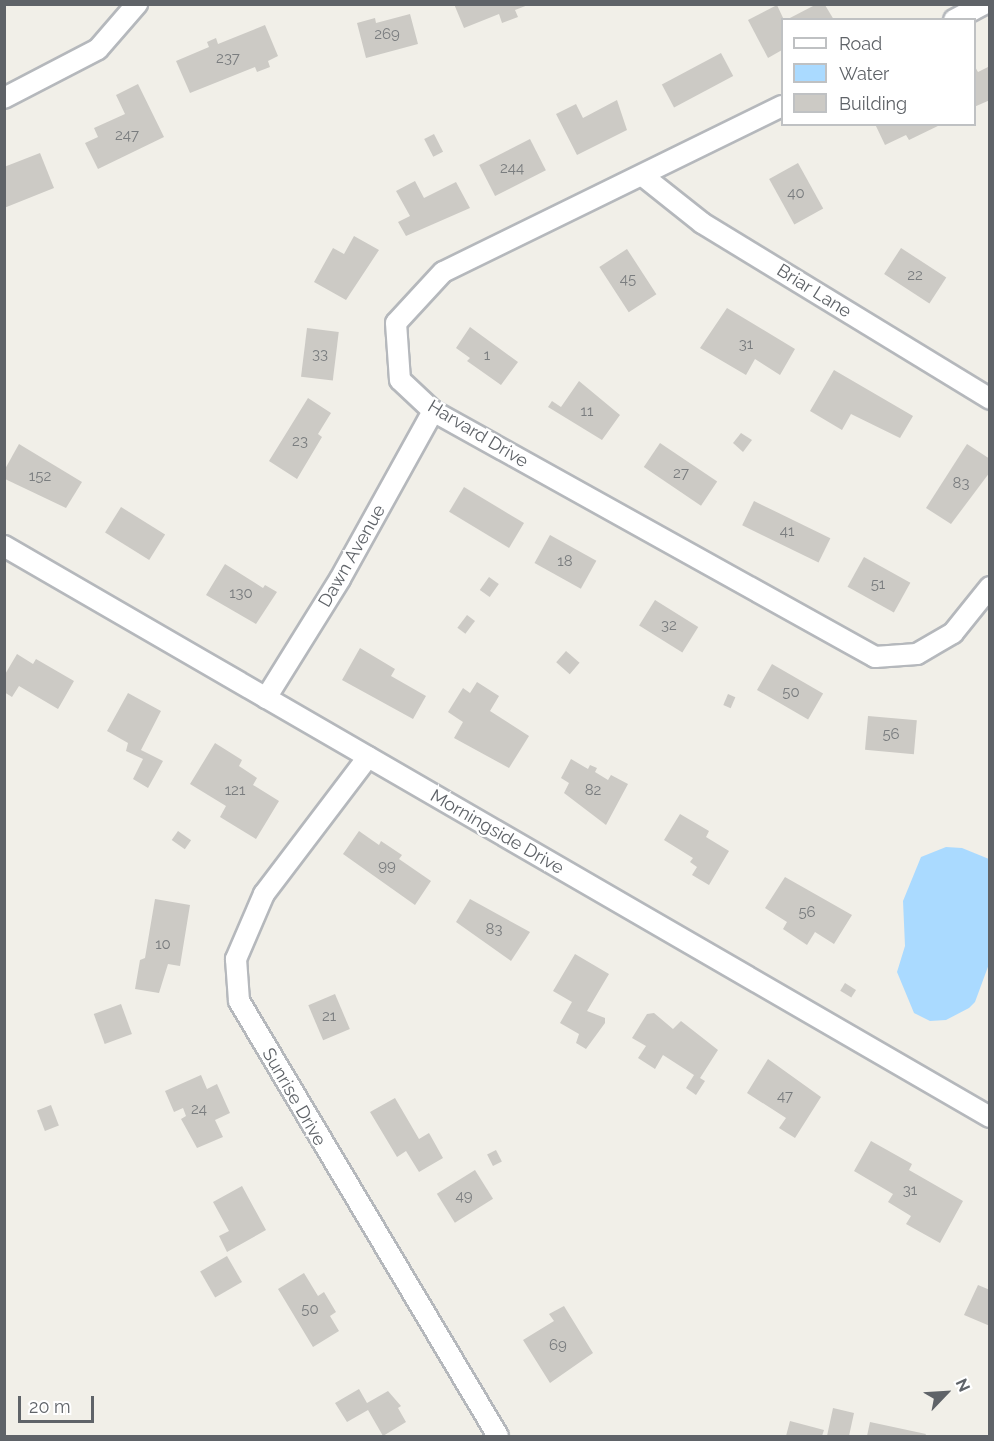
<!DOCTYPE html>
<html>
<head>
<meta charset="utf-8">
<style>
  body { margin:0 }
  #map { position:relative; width:994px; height:1441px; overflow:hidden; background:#f1efe8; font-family:Raleway,sans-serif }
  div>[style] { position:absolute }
  .water>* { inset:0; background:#aadaff }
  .building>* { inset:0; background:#cccac5; transform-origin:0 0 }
  .roads { filter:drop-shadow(2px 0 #b5b8bc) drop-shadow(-2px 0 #b5b8bc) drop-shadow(0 2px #b5b8bc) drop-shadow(0 -2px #b5b8bc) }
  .minor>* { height:20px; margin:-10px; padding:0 10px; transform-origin:10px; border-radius:10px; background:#fff }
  span { translate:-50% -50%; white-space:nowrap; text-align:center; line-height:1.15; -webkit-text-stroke:4.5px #fff; paint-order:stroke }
  .number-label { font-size:15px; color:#7a7d7f }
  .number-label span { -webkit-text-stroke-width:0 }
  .street-label { font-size:18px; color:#5f6368 }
  .frame { position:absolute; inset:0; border:6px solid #5f6368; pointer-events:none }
  .legend { position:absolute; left:781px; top:18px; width:195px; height:108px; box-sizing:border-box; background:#fff; border:2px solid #bfc1c3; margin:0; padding:8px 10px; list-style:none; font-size:18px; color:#5f6368 }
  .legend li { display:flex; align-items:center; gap:12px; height:30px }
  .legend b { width:30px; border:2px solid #bfc1c3 }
  .north { position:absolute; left:916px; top:1363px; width:60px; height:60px; -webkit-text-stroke:4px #fff; paint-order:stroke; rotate:65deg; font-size:16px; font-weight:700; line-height:24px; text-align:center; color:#5f6368 }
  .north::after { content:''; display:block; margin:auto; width:21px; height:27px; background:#5f6368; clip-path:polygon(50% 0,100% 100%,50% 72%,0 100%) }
  .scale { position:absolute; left:18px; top:1396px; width:76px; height:27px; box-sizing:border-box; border:3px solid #5f6368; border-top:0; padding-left:8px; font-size:18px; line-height:21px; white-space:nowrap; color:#5f6368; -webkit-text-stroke:4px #fff; paint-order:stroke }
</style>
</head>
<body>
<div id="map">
  <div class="water">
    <div style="clip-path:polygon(946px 847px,962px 848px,989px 859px,989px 964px,975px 1002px,969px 1008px,946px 1020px,930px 1021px,914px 1013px,897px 972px,905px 946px,903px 901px,921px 857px)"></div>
  </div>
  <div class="building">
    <div style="clip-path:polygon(454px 4px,528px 4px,528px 5px,515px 10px,518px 17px,502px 23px,499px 14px,464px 28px)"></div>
    <div style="clip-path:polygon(777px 5px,784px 20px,782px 50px,768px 58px,748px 20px)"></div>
    <div style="clip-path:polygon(815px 5px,825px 5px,834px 20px,786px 20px)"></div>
    <div style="clip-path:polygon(410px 14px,418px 44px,366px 58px,357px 23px,375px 18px,376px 23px)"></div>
    <div style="clip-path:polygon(265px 25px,278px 56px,268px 61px,270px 67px,257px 72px,255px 67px,190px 93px,176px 61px,209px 47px,207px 42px,216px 38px,218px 44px)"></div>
    <div style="left:721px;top:53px;width:26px;height:67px;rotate:62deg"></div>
    <div style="clip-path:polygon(974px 65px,978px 72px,990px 66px,990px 100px,974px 107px)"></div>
    <div style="clip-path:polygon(138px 84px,164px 137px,98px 169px,85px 143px,98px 137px,94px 128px,125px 114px,116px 95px)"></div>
    <div style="clip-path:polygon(617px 100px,627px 130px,577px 155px,556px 114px,576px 104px,583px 118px)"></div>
    <div style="clip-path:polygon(875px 124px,942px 124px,909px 140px,906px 135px,885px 145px)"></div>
    <div style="left:434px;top:134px;width:20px;height:11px;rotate:63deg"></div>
    <div style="left:530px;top:139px;width:35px;height:57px;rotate:63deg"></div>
    <div style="clip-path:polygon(40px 153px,54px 188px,4px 208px,4px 167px)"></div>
    <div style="left:798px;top:163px;width:52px;height:33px;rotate:61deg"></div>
    <div style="clip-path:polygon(415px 181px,424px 198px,456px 182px,470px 208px,406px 236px,398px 222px,410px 216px,396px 191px)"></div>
    <div style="clip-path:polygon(354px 236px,379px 250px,346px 300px,314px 282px,333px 248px,344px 254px)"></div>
    <div style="left:901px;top:248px;width:54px;height:31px;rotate:33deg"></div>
    <div style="left:627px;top:249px;width:54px;height:33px;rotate:57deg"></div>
    <div style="clip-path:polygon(727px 308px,795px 349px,780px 375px,755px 359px,746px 375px,700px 348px)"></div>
    <div style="clip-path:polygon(470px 327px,518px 362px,501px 385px,467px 361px,470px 358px,456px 348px)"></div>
    <div style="left:307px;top:328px;width:32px;height:49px;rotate:7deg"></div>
    <div style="clip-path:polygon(834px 370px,913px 416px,900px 438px,851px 414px,842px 430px,810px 411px)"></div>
    <div style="clip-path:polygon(579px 381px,620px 415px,602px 440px,548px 407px,552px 401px,561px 407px)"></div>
    <div style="clip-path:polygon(308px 398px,331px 413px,318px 434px,322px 437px,297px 479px,269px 461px)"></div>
    <div style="clip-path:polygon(741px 433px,752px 440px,743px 452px,733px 443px)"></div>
    <div style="left:660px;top:443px;width:69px;height:29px;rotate:34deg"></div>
    <div style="clip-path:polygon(19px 444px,82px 482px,66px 508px,5px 479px,5px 469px)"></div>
    <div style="clip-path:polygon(967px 444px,990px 459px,990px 472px,951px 524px,926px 508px)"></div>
    <div style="left:464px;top:487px;width:70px;height:29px;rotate:31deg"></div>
    <div style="left:754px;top:501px;width:85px;height:27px;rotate:26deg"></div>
    <div style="left:121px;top:507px;width:52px;height:30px;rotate:32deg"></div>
    <div style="left:550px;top:535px;width:53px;height:32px;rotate:29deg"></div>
    <div style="left:864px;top:557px;width:53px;height:34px;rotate:29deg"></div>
    <div style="clip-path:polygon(225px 564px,263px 588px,265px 585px,277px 592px,256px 624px,206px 595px)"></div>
    <div style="left:489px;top:577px;width:12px;height:16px;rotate:35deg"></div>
    <div style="left:655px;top:600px;width:51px;height:30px;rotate:32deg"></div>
    <div style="left:467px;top:615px;width:10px;height:16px;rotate:37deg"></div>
    <div style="clip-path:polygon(360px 648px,395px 669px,391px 676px,426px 696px,413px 719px,342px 680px)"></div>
    <div style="left:566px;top:651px;width:18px;height:15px;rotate:41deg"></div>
    <div style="clip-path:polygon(17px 654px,33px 664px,36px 659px,74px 681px,58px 709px,19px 686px,12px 697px,4px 692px,4px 676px)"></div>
    <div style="left:772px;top:664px;width:59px;height:30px;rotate:30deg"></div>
    <div style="clip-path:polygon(477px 682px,499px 696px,490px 711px,529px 736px,509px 768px,454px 738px,463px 722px,448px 712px,463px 688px,470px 693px)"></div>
    <div style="clip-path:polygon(128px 693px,161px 711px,141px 750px,163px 761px,148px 788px,133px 779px,143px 759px,126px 751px,128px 743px,107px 731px)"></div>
    <div style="left:728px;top:694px;width:8px;height:12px;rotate:23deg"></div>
    <div style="left:868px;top:716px;width:49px;height:34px;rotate:5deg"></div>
    <div style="clip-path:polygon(215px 743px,242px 760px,239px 766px,257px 778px,253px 785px,279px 801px,256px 839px,220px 817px,226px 806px,190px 784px)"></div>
    <div style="clip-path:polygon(571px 759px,588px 769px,590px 765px,597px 768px,595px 772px,608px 780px,611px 775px,628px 784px,606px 825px,564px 793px,569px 783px,561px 778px)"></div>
    <div style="clip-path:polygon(680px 814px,709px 831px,706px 837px,729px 851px,709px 885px,692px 875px,697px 867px,690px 862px,693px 858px,664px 840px)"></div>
    <div style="left:178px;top:831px;width:16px;height:11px;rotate:35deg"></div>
    <div style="clip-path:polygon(359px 831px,379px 845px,381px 841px,402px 855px,399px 859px,431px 881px,415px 905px,343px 854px)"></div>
    <div style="clip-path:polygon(785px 877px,852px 915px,834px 944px,815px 932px,807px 945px,783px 929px,787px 922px,765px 908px)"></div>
    <div style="clip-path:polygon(155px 899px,190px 905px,180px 966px,168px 964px,159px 993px,135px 989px,140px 960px,145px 958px)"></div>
    <div style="clip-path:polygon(470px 899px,530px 932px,511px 961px,456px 922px)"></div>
    <div style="clip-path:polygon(575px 954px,609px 974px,587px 1011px,605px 1018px,605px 1023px,586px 1049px,576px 1043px,579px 1034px,560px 1023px,572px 1002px,553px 991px)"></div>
    <div style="left:845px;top:983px;width:13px;height:9px;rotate:32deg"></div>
    <div style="left:335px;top:994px;width:38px;height:29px;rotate:67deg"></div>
    <div style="left:121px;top:1004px;width:32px;height:29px;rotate:70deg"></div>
    <div style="clip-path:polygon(654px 1013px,673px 1029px,681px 1021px,718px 1050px,700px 1078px,705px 1081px,696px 1095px,686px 1088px,694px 1075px,663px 1055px,655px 1069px,638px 1058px,646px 1046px,632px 1038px,647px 1014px)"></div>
    <div style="clip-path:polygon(768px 1059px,821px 1097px,795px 1138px,779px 1128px,786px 1118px,747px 1093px)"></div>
    <div style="clip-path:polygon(201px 1075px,207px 1089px,217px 1084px,230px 1113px,215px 1120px,223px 1137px,197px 1148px,181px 1119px,186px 1116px,183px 1108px,174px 1112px,165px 1091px)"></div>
    <div style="clip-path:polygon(395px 1098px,419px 1139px,429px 1133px,443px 1158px,419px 1172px,406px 1151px,397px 1157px,370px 1112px)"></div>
    <div style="left:51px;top:1105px;width:22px;height:15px;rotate:69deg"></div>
    <div style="clip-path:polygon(871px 1141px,912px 1164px,909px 1170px,963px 1201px,940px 1243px,906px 1224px,911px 1216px,888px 1202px,893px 1194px,854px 1171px)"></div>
    <div style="left:496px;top:1150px;width:13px;height:10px;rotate:63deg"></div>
    <div style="left:475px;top:1170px;width:34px;height:45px;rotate:58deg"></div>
    <div style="clip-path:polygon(242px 1186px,266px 1230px,227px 1252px,219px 1236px,229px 1231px,213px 1202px)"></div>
    <div style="left:227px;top:1256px;width:30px;height:31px;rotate:60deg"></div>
    <div style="clip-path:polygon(304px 1273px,318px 1296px,324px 1292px,336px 1312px,330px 1316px,339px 1331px,313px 1347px,278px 1289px)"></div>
    <div style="clip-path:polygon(978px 1285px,990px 1290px,990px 1326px,964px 1315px)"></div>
    <div style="clip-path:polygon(564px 1306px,593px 1353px,550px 1383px,523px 1340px,554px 1321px,549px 1314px)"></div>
    <div style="clip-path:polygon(359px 1389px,367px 1403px,388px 1391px,401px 1406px,398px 1408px,406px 1422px,383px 1436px,368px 1410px,347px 1422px,335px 1403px)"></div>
    <div style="clip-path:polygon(833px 1408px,854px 1413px,849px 1436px,827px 1436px)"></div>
    <div style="clip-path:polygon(790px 1421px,824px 1430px,822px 1436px,786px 1436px)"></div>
    <div style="clip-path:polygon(870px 1422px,926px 1434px,925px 1436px,867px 1436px)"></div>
  </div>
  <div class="roads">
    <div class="minor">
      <div style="left:954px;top:20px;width:34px;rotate:-28deg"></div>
      <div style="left:4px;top:98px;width:106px;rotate:-27.5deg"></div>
      <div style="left:98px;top:49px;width:60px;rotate:-49.1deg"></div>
      <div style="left:782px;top:106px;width:377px;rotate:153.9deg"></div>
      <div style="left:443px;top:272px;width:69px;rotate:132.7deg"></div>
      <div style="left:396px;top:323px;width:57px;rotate:86deg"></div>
      <div style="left:400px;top:380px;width:45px;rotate:43.2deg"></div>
      <div style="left:433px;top:411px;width:506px;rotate:29.1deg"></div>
      <div style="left:875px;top:657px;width:42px;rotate:-4.1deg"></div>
      <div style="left:917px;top:654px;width:42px;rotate:-30.3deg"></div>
      <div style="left:953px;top:633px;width:59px;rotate:-51.2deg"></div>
      <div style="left:643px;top:176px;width:75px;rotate:38.5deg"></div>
      <div style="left:702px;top:223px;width:338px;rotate:31.4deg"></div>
      <div style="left:4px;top:546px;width:1139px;rotate:30.08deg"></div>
      <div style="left:266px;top:698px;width:140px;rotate:-58.1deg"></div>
      <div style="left:340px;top:579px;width:192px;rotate:-61deg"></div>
      <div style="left:368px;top:757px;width:172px;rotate:127.2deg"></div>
      <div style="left:264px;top:894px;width:71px;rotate:113.3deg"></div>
      <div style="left:236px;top:959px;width:42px;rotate:85.9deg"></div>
      <div style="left:239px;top:1001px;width:506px;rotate:59.23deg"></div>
    </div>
  </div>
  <div class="number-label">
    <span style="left:387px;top:35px">269</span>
    <span style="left:228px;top:59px">237</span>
    <span style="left:127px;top:136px">247</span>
    <span style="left:512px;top:169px">244</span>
    <span style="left:796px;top:194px">40</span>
    <span style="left:915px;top:276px">22</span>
    <span style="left:628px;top:280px">45</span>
    <span style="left:746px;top:345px">31</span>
    <span style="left:320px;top:355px">33</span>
    <span style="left:487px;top:356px">1</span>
    <span style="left:587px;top:412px">11</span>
    <span style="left:300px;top:442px">23</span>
    <span style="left:681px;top:474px">27</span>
    <span style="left:40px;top:477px">152</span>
    <span style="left:961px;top:484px">83</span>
    <span style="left:787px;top:532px">41</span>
    <span style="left:565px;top:562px">18</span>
    <span style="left:878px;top:585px">51</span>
    <span style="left:241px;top:594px">130</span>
    <span style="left:669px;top:626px">32</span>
    <span style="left:791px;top:693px">50</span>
    <span style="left:891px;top:735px">56</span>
    <span style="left:235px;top:791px">121</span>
    <span style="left:593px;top:791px">82</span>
    <span style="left:387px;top:867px">99</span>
    <span style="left:807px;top:913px">56</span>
    <span style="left:494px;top:930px">83</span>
    <span style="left:163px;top:945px">10</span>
    <span style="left:329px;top:1017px">21</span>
    <span style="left:785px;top:1097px">47</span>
    <span style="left:199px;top:1110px">24</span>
    <span style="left:910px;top:1191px">31</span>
    <span style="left:464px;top:1197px">49</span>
    <span style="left:310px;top:1310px">50</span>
    <span style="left:558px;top:1346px">69</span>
  </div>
  <div class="street-label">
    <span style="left:814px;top:291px;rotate:32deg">Briar Lane</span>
    <span style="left:478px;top:434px;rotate:31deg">Harvard Drive</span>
    <span style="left:352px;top:556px;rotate:-60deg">Dawn Avenue</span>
    <span style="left:497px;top:832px;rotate:30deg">Morningside Drive</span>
    <span style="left:294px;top:1097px;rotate:60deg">Sunrise Drive</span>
  </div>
  <div class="frame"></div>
  <ul class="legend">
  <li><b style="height:8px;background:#fff"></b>Road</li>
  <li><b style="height:16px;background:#aadaff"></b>Water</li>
  <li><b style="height:16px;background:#cccac5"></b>Building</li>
  </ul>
  <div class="north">N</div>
  <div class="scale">20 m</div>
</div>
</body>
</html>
